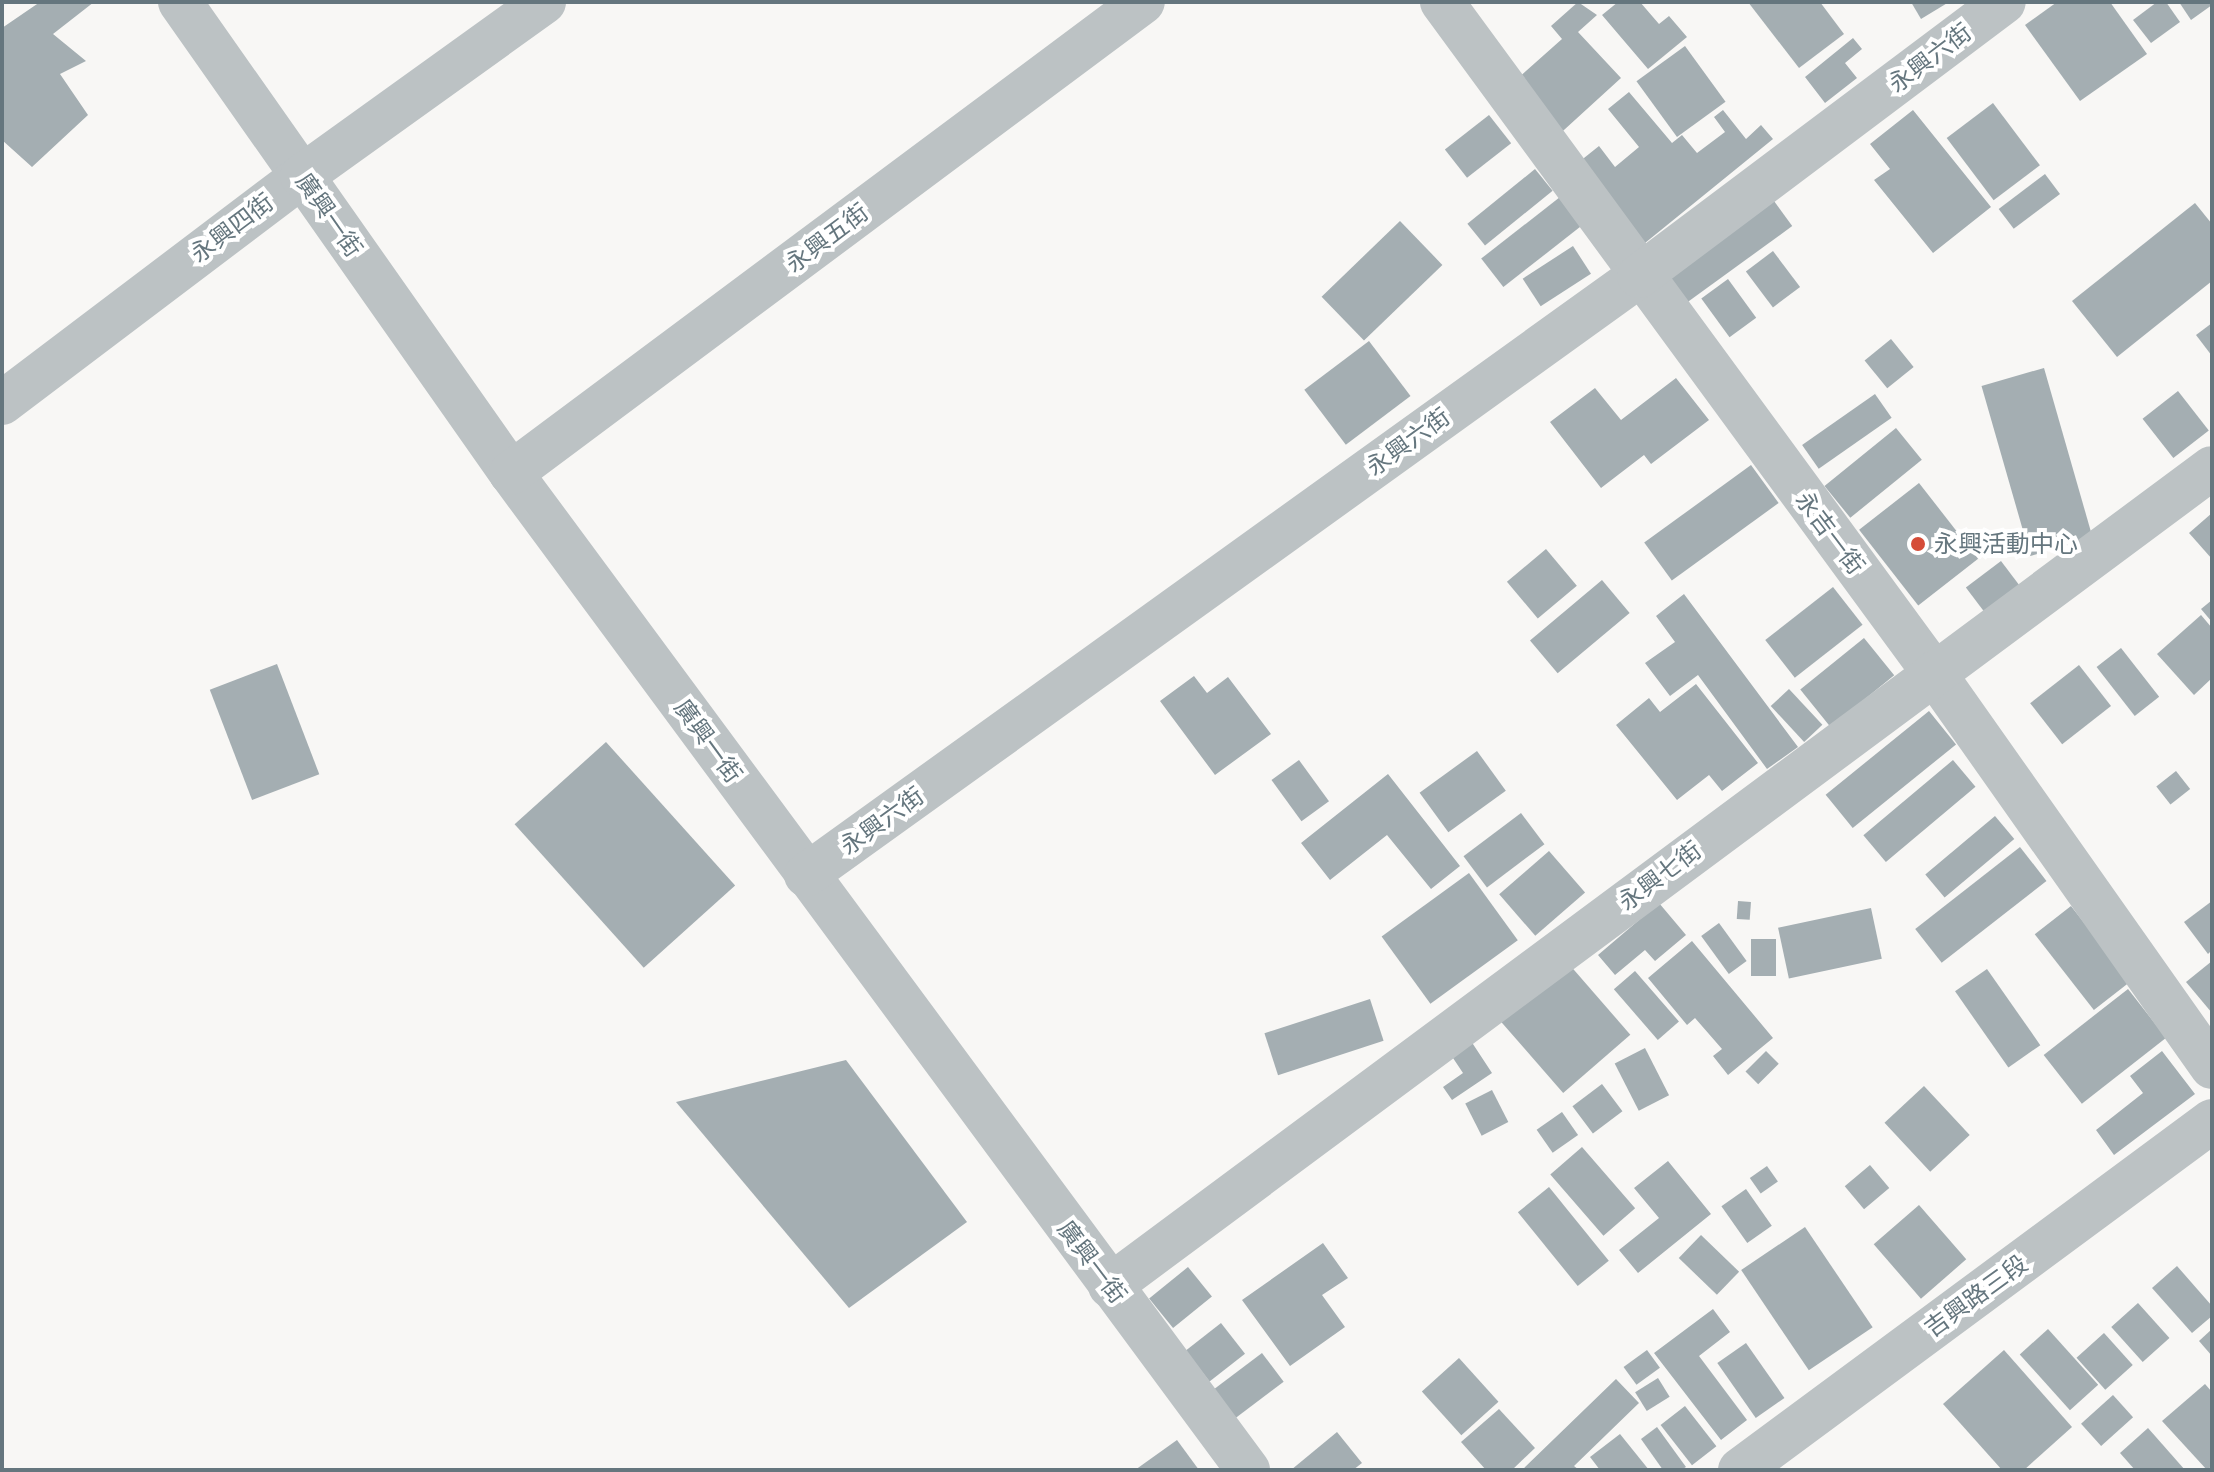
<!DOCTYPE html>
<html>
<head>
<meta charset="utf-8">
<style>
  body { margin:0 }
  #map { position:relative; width:2214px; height:1472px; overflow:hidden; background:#f8f7f5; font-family:"PT Sans Narrow","Noto Sans TC",sans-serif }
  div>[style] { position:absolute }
  .building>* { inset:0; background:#a4aeb2; transform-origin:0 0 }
  .minor>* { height:44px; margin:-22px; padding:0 22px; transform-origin:22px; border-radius:22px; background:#bcc2c4 }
  .dots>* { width:22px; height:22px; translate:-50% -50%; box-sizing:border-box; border:4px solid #fff; border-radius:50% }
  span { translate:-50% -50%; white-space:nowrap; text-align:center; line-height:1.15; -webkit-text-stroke:8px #fff; paint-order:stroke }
  .street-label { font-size:24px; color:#65767e }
  .poi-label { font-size:24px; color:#65767e }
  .left { translate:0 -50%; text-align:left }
  .frame { position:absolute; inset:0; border:4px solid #65767e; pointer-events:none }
</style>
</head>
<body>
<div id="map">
  <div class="building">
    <div style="clip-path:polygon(40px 2px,94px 2px,53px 34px,86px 61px,60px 74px,88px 115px,32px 167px,2px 140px,2px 28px)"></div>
    <div style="clip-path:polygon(1578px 2px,1597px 15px,1578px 32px,1621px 78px,1553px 140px,1516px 80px,1562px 39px,1551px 26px)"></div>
    <div style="clip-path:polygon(1618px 2px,1640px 2px,1659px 24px,1669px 16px,1687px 37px,1648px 69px,1602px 15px)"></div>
    <div style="clip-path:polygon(1748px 2px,1820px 2px,1844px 34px,1799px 68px)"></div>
    <div style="clip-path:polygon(1911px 2px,1949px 2px,1921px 19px)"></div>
    <div style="clip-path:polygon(2057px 2px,2110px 2px,2147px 54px,2080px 101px,2025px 25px)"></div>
    <div style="clip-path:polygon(2157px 2px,2166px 2px,2180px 22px,2151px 43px,2133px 20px)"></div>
    <div style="clip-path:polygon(2179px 2px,2212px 2px,2212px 5px,2191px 20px)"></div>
    <div style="clip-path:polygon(1853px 38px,1862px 49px,1845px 63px,1857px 78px,1825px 103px,1805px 77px)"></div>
    <div style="left:1685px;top:46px;width:69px;height:60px;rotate:54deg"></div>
    <div style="clip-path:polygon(1629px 92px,1672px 143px,1682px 135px,1697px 153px,1725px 132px,1714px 117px,1723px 110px,1746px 139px,1761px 125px,1773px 139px,1645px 243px,1579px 162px,1599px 146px,1615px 167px,1639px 147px,1608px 109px)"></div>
    <div style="left:1993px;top:103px;width:78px;height:58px;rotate:53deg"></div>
    <div style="clip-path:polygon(1913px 110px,1991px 207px,1933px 253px,1874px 180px,1890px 169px,1870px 144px)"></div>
    <div style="left:1489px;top:115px;width:36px;height:56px;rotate:52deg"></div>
    <div style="left:1535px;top:169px;width:28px;height:87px;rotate:51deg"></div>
    <div style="left:2045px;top:174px;width:25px;height:58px;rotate:53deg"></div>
    <div style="left:1560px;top:197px;width:36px;height:100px;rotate:52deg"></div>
    <div style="left:1774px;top:201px;width:31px;height:139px;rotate:54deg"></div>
    <div style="clip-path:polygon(2195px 203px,2212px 224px,2212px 281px,2117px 357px,2072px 301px)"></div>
    <div style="left:1400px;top:221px;width:61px;height:109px;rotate:46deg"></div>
    <div style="left:1573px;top:246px;width:33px;height:60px;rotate:57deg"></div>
    <div style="left:1773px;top:251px;width:45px;height:34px;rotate:53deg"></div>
    <div style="left:1728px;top:279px;width:48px;height:33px;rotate:54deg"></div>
    <div style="clip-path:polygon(2212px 323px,2212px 356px,2196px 335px)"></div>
    <div style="left:1891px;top:339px;width:36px;height:34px;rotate:51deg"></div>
    <div style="left:1369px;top:341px;width:69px;height:81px;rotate:53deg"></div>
    <div style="left:2044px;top:368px;width:177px;height:65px;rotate:74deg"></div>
    <div style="clip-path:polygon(1676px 378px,1709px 420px,1651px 464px,1644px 455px,1601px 488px,1550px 422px,1595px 388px,1621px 420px)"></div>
    <div style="left:2178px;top:391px;width:50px;height:45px;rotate:52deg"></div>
    <div style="left:1875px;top:394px;width:29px;height:89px;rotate:55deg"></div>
    <div style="left:1896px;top:428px;width:41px;height:92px;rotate:51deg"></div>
    <div style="left:1751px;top:465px;width:47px;height:132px;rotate:54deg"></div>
    <div style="left:1919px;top:483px;width:96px;height:76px;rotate:52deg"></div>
    <div style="clip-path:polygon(2212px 513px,2212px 559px,2189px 533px)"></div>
    <div style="left:1546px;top:549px;width:48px;height:51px;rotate:50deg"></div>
    <div style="left:2001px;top:561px;width:38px;height:44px;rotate:53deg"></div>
    <div style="left:1602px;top:580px;width:43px;height:94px;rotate:50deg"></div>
    <div style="left:1833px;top:587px;width:48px;height:86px;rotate:52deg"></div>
    <div style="clip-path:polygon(1684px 594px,1798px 747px,1767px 769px,1698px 675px,1670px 696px,1645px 663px,1675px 642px,1656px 616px)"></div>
    <div style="clip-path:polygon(2212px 600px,2212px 622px,2201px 609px)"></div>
    <div style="clip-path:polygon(2201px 615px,2212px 628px,2212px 678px,2194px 695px,2157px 654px)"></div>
    <div style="left:1864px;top:638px;width:48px;height:82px;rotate:51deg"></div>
    <div style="left:2121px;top:648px;width:62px;height:31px;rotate:52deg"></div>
    <div style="left:277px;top:664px;width:118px;height:72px;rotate:69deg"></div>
    <div style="left:2079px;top:665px;width:52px;height:62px;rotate:52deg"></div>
    <div style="clip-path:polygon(1194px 676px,1207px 693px,1228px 677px,1271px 734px,1215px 775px,1160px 701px)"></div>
    <div style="clip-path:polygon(1696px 684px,1758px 763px,1722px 791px,1709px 775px,1677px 800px,1616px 725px,1649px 698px,1660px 712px)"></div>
    <div style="left:1789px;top:689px;width:49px;height:25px;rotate:47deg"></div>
    <div style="left:1929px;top:711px;width:43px;height:133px;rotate:51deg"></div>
    <div style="left:606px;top:742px;width:193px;height:123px;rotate:48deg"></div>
    <div style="left:1477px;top:751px;width:49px;height:71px;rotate:54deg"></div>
    <div style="left:1299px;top:760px;width:51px;height:34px;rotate:54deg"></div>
    <div style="left:1953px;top:760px;width:35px;height:117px;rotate:50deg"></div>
    <div style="left:2176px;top:771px;width:23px;height:25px;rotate:52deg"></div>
    <div style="clip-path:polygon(1388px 774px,1460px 866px,1431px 889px,1387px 835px,1330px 880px,1301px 843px)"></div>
    <div style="left:1521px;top:813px;width:39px;height:72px;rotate:53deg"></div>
    <div style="left:1995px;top:816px;width:30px;height:91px;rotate:50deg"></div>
    <div style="left:2020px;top:847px;width:43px;height:133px;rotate:52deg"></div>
    <div style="left:1549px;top:851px;width:55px;height:66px;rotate:49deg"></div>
    <div style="left:1469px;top:873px;width:83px;height:108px;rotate:54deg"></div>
    <div style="left:1738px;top:901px;width:13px;height:18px;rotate:4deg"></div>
    <div style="clip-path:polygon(2212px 901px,2212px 950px,2208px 954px,2184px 922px)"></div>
    <div style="clip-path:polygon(1659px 903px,1686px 935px,1655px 961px,1645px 950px,1615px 975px,1598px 955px)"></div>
    <div style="left:2071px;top:906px;width:96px;height:46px;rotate:52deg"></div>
    <div style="left:1871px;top:908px;width:52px;height:95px;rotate:78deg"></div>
    <div style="left:1719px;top:923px;width:47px;height:22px;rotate:54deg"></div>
    <div style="left:1751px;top:939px;width:25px;height:37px"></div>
    <div style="clip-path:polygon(1692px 941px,1773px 1038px,1728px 1075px,1713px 1056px,1722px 1049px,1695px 1018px,1687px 1025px,1648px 978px)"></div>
    <div style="clip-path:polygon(2212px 961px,2212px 1013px,2186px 982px)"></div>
    <div style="left:1568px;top:963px;width:95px;height:89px;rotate:49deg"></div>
    <div style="left:1987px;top:969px;width:93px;height:39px;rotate:55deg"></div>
    <div style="left:1635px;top:971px;width:67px;height:28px;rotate:49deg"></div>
    <div style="left:2128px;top:989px;width:62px;height:107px;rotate:52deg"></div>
    <div style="left:1370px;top:999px;width:44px;height:111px;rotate:72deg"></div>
    <div style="clip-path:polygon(1469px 1038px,1492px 1073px,1452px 1100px,1443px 1087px,1463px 1073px,1449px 1052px)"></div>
    <div style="left:1645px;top:1048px;width:53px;height:34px;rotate:63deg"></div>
    <div style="left:1766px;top:1051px;width:18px;height:29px;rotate:45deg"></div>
    <div style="clip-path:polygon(2162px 1051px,2195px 1094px,2114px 1155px,2096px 1130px,2143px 1093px,2130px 1076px)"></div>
    <div style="clip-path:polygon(846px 1060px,967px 1222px,849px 1308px,676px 1102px)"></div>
    <div style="left:1602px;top:1084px;width:34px;height:37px;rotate:53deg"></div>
    <div style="left:1924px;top:1086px;width:67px;height:54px;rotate:47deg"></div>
    <div style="left:1492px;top:1090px;width:36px;height:30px;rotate:63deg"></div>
    <div style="left:1562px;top:1112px;width:28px;height:31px;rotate:55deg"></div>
    <div style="left:1582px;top:1147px;width:81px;height:42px;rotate:49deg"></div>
    <div style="clip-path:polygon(1668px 1161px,1711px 1214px,1638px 1273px,1619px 1250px,1659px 1218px,1634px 1188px)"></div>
    <div style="left:1870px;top:1165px;width:30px;height:33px;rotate:50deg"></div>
    <div style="left:1767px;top:1166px;width:19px;height:21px;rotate:55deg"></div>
    <div style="left:1549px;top:1187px;width:95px;height:40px;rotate:51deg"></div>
    <div style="left:1746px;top:1189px;width:45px;height:30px;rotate:55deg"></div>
    <div style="left:1919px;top:1205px;width:72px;height:60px;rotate:49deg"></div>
    <div style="left:1805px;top:1227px;width:121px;height:77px;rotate:56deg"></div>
    <div style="left:1701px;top:1235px;width:53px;height:32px;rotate:44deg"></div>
    <div style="clip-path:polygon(1323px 1243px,1348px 1278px,1322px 1295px,1345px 1327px,1290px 1366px,1242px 1300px)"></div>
    <div style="clip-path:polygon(2177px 1266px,2212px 1306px,2212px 1316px,2192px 1333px,2152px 1288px)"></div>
    <div style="left:1188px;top:1267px;width:38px;height:50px;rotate:51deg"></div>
    <div style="left:2138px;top:1303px;width:47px;height:36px;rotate:48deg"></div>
    <div style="clip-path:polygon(1713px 1309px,1730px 1332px,1699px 1356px,1747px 1420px,1721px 1440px,1654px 1353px)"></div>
    <div style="left:1221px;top:1323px;width:39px;height:45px;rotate:52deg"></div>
    <div style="left:2048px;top:1329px;width:75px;height:38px;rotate:48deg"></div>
    <div style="clip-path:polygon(2212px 1329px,2212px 1356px,2199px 1341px)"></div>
    <div style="left:2104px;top:1333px;width:43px;height:37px;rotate:48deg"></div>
    <div style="left:1746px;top:1343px;width:67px;height:35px;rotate:55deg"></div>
    <div style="left:1647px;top:1350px;width:22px;height:29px;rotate:54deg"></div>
    <div style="clip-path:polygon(2004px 1350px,2072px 1427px,2024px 1470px,2002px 1470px,1943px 1404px)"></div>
    <div style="left:1262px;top:1353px;width:36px;height:66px;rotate:53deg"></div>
    <div style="left:1459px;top:1358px;width:59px;height:50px;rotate:48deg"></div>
    <div style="left:1658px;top:1378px;width:22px;height:27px;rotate:58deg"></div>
    <div style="clip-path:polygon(1616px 1379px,1639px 1403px,1574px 1466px,1579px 1470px,1522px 1470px)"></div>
    <div style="clip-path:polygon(2205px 1384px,2212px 1392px,2212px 1466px,2207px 1470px,2162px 1421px)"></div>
    <div style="left:2113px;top:1395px;width:30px;height:43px;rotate:48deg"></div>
    <div style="left:1685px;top:1406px;width:51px;height:31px;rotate:52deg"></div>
    <div style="clip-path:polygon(1499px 1409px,1535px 1448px,1512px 1470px,1486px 1470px,1461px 1442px)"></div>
    <div style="clip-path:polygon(1657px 1427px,1686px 1467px,1681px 1470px,1663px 1470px,1641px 1439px)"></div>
    <div style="clip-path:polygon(2148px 1428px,2185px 1470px,2135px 1470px,2120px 1453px)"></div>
    <div style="clip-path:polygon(1337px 1432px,1362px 1463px,1353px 1470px,1291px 1470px)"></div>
    <div style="clip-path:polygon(1620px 1434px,1649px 1470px,1600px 1470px,1590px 1457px)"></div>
    <div style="clip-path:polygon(1177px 1440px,1199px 1470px,1135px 1470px)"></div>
  </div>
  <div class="minor">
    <div style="left:180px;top:2px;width:576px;rotate:54.9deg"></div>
    <div style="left:511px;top:473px;width:1240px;rotate:53.53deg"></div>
    <div style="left:1442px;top:2px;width:832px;rotate:53.75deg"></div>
    <div style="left:1934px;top:673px;width:482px;rotate:54.8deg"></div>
    <div style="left:2px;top:403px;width:376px;rotate:-37.1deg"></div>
    <div style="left:302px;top:176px;width:298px;rotate:-35.7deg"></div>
    <div style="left:511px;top:473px;width:788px;rotate:-36.7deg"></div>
    <div style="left:806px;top:875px;width:1026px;rotate:-35.72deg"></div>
    <div style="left:1639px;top:276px;width:456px;rotate:-36.9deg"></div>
    <div style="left:1110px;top:1286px;width:1372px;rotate:-36.59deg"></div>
    <div style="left:1740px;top:1470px;width:587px;rotate:-36.48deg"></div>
  </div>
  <div class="dots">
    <div style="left:1918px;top:544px;background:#d54c38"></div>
  </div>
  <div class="street-label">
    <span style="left:1930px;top:58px;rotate:-37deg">永興六街</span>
    <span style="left:329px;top:215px;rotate:55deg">廣興一街</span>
    <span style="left:232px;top:228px;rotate:-37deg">永興四街</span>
    <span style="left:827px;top:238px;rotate:-37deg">永興五街</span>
    <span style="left:1408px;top:442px;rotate:-36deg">永興六街</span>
    <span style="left:1830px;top:533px;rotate:53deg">永吉一街</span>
    <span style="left:708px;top:741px;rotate:54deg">廣興一街</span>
    <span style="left:882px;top:821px;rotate:-36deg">永興六街</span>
    <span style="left:1660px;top:876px;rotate:-37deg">永興七街</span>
    <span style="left:1092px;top:1262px;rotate:53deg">廣興一街</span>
    <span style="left:1976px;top:1296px;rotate:-36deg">吉興路三段</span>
  </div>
  <div class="poi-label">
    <span class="left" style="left:1934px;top:544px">永興活動中心</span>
  </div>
  <div class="frame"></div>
</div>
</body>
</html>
